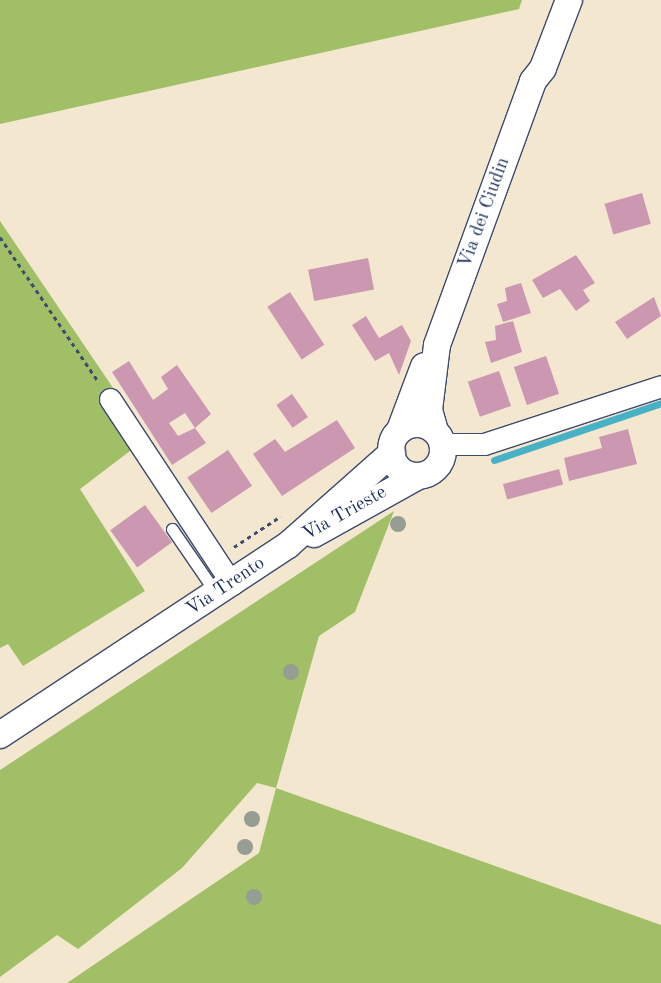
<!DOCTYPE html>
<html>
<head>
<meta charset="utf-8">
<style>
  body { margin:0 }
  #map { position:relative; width:661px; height:983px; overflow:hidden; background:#f4e7d0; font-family:"Old Standard TT",serif }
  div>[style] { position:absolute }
  .green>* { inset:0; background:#a1bf66 }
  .stream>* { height:7px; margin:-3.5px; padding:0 3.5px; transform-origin:3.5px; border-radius:3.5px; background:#47b1c5 }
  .building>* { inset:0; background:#cc97b1; transform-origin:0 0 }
  .path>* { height:3px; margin-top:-1.5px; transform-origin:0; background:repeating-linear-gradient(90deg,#3c4b6f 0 4px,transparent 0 8px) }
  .roads { filter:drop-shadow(1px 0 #3c4b6f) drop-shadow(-1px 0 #3c4b6f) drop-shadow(0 1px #3c4b6f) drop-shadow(0 -1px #3c4b6f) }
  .service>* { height:11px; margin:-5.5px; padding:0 5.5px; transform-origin:5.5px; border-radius:5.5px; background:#fff }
  .minor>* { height:21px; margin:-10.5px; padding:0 10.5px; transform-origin:10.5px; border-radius:10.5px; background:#fff }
  .tertiary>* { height:26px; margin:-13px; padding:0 13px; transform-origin:13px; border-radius:13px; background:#fff }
  .tertiary>.ring { margin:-13px; padding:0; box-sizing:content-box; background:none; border:26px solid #fff; border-radius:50% }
  .trees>* { width:16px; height:16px; margin:-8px; border-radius:50%; background:#969d93 }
  span { translate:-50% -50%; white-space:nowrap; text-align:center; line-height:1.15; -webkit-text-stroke:4px #fff; paint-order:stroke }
  .street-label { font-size:19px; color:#1b2f5e }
</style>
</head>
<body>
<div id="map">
  <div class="green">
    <div style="clip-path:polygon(0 0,522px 0,519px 9px,0 124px)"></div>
    <div style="clip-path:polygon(0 221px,147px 438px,80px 489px,145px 591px,23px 666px,8px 644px,0 648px)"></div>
    <div style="clip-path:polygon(394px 511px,355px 612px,319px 636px,276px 788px,661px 925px,661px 983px,67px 983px,259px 853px,276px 788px,257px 783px,182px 868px,78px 949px,57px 935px,0 977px,0 770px)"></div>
  </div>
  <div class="stream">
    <div style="left:494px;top:460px;width:176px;rotate:-18.8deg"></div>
  </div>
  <div class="building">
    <div style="left:642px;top:193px;width:32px;height:39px;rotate:74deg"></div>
    <div style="clip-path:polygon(576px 255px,595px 283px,583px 290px,590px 301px,576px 311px,560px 289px,543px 298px,532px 280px)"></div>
    <div style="left:368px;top:258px;width:32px;height:61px;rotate:79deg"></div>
    <div style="clip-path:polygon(521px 283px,531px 313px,503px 322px,497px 304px,507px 301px,505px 288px)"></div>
    <div style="left:290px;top:292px;width:63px;height:27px;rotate:57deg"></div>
    <div style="clip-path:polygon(654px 297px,661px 316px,627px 339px,615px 322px)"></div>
    <div style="clip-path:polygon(366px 316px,379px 338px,402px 325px,411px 341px,399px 375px,389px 353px,375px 361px,352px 325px)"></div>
    <div style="clip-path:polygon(513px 321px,522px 352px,491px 363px,485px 342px,496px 340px,495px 326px)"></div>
    <div style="left:546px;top:356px;width:40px;height:34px;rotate:71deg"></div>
    <div style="clip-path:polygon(129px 361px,153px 400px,168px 389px,161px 377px,177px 365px,211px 414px,195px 428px,185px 413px,169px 423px,178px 436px,195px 428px,206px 443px,172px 465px,112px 372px)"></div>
    <div style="left:499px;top:371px;width:37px;height:33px;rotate:71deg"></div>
    <div style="left:292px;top:394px;width:28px;height:19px;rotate:55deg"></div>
    <div style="clip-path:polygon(337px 420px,355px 448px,282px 496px,253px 454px,275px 439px,285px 452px)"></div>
    <div style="clip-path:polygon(628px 429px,637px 464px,569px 481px,564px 458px,602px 448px,599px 437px)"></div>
    <div style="left:228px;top:450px;width:43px;height:49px;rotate:56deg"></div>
    <div style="left:559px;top:469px;width:16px;height:58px;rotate:75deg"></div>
    <div style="left:145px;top:505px;width:46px;height:43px;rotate:54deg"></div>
  </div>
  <div class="path">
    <div style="left:0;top:237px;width:174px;rotate:55.8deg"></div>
    <div style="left:234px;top:547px;width:56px;rotate:-33.4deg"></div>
  </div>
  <div class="roads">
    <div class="service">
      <div style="left:172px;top:529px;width:78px;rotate:55.5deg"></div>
    </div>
    <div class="minor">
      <div style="left:110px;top:399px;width:222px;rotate:56.6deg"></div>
      <div style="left:442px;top:444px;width:42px"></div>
      <div style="left:484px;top:444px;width:186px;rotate:-18.1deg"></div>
    </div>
    <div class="tertiary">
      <div class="ring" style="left:391px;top:424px;width:26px;height:26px"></div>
      <div style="left:400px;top:430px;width:68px;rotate:-69.4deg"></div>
      <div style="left:435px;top:431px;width:22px;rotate:-106deg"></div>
      <div style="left:429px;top:410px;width:65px;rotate:-83deg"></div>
      <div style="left:437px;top:345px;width:281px;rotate:-70deg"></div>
      <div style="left:533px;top:81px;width:16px;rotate:-52deg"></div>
      <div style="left:543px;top:68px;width:73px;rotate:-69.1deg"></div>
      <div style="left:314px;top:534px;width:119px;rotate:-29.1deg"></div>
      <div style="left:0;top:735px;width:345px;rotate:-33.4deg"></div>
      <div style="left:288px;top:545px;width:139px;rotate:-41.5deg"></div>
    </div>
  </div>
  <div class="trees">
    <div style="left:398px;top:524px"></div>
    <div style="left:291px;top:672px"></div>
    <div style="left:252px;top:819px"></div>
    <div style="left:245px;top:847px"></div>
    <div style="left:254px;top:897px"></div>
  </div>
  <div class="street-label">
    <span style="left:485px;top:213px;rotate:-70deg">Via dei Ciudin</span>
    <span style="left:345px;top:514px;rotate:-29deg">Via Trieste</span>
    <span style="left:226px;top:587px;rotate:-34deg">Via Trento</span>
  </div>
</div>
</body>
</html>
